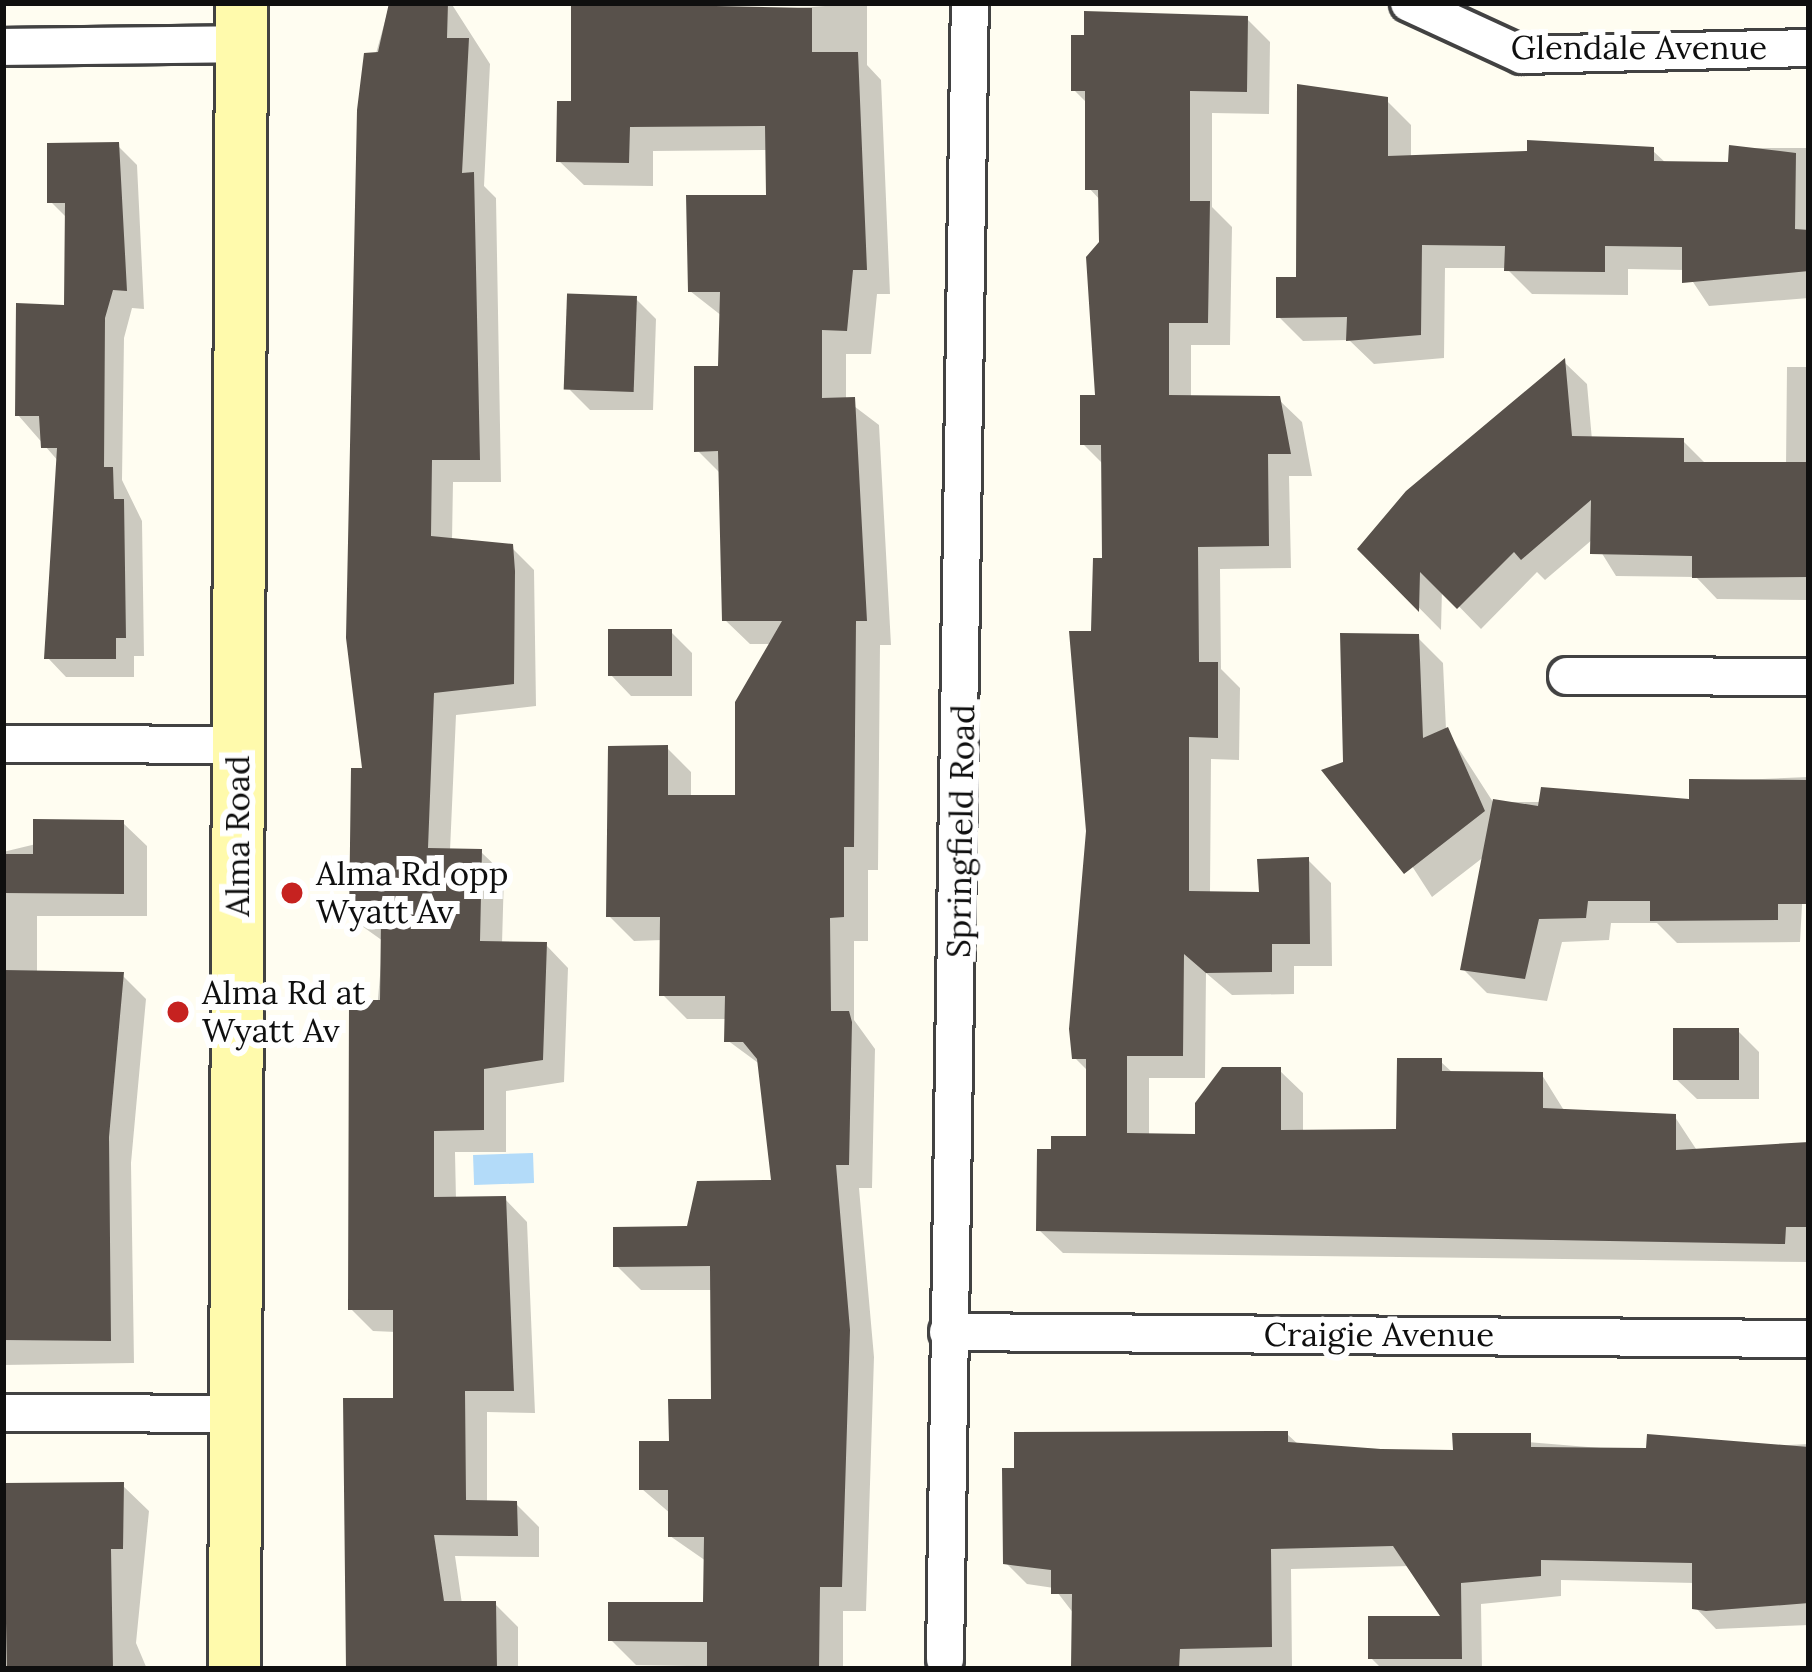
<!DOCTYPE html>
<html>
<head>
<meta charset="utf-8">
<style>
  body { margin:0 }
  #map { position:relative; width:1812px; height:1672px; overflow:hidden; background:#fffdf1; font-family:Lora,serif }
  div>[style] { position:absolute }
  .water>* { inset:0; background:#b3dbf9; transform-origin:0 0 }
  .shadow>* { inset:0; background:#0003 }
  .building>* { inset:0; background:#58514b; transform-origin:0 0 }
  .roads { filter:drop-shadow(3px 0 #424242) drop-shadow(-3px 0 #424242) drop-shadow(0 3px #424242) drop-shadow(0 -3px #424242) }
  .street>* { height:36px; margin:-18px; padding:0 18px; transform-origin:18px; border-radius:18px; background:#fff }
  .secondary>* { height:51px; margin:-25.5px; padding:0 25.5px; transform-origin:25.5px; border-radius:25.5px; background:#fffaac }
  .dots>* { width:33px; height:33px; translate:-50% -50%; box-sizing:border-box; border:6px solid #fff; border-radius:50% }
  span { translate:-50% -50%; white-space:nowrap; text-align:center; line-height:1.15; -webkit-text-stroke:12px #fff; paint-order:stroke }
  .street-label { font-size:33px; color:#0f0f0f }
  .poi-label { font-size:33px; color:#0f0f0f }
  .left { translate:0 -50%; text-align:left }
  .frame { position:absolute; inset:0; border:6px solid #0f0f0f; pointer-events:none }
</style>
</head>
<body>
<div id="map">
  <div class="water">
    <div style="left:533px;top:1153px;width:30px;height:60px;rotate:88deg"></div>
  </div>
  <div class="shadow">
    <div style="clip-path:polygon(390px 3px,451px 3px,490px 64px,484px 186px,496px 198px,501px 482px,453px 482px,452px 541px,511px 547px,534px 570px,536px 706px,456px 715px,450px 851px,481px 852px,504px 874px,502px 944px,546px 945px,568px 968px,564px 1082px,506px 1091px,506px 1152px,455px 1152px,456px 1200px,505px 1199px,527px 1222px,535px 1413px,487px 1412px,487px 1504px,516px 1504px,539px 1527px,539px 1557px,455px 1556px,462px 1604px,495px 1604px,518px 1627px,518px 1669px,347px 1669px,396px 1401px,396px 1332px,373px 1331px,351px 1309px,383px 941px,352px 919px,365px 771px,360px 111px)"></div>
    <div style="clip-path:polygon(574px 3px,671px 4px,683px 16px,867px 3px,867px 65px,881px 80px,890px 294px,877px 294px,871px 354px,846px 354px,846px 400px,879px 425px,891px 645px,880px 645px,878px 870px,868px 870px,868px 941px,854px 941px,854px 1020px,875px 1049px,872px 1188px,859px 1188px,874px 1357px,866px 1611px,843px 1611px,843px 1669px,636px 1665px,611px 1640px,706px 1605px,706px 1561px,670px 1536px,671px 1514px,642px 1489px,714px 1402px,713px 1290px,641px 1290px,616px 1265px,774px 1183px,761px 1065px,727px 1040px,728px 1019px,687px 1019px,662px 994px,662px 940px,634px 941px,609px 916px,667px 748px,691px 772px,691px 798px,738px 798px,772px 644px,750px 644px,725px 620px,722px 475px,697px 450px,721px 369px,722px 316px,690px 291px,769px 198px,769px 150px,653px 151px,653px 186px,584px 185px,559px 161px,574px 104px)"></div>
    <div style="clip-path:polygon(1247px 19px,1270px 42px,1269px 114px,1212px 113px,1212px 207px,1232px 227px,1230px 345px,1191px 345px,1191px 398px,1278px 399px,1302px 422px,1312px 476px,1289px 476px,1291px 568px,1220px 569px,1221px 669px,1240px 688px,1239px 760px,1211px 759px,1210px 894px,1262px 895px,1308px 860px,1331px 883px,1332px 966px,1294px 966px,1294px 994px,1232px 995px,1206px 973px,1205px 1078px,1149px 1078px,1149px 1136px,1198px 1137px,1279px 1070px,1303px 1093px,1303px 1133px,1399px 1132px,1440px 1061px,1454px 1074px,1542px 1075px,1565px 1112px,1675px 1117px,1698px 1152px,1809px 1145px,1809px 1262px,1063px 1253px,1039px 1230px,1054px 1152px,1089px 1139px,1089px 1072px,1074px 1057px,1105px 561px,1104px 465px,1083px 444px,1099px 398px,1101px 201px,1089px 188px,1088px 104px,1074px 90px)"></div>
    <div style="clip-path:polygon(1386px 100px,1411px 125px,1411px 158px,1652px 150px,1667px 164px,1731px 165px,1732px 148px,1809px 148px,1809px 298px,1709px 306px,1685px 270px,1628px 269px,1628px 295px,1532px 294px,1506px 268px,1445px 268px,1444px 358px,1374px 364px,1349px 340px,1303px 341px,1279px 317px)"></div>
    <div style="clip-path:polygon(117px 145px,137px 165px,144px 309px,132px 308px,124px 338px,122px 480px,142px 521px,144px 656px,134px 656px,134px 677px,66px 677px,47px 657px,59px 462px,18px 415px,67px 308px,68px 219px,50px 201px)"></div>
    <div style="clip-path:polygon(636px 299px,656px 319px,653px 410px,590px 410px,570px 390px)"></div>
    <div style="clip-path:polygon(1565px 363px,1587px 384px,1592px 440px,1683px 441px,1707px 465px,1786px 465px,1787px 367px,1809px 367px,1809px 600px,1717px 599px,1696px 577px,1616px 576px,1593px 539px,1545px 580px,1537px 572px,1481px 629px,1442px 589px,1441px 630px,1361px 549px)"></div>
    <div style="clip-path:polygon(671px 632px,692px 653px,692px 696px,631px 696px,611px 675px)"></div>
    <div style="clip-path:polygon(1417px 637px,1443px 663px,1446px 729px,1493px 802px,1692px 802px,1692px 782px,1809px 777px,1800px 942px,1677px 943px,1657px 923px,1611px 923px,1609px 940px,1562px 942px,1547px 1001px,1487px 993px,1463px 969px,1485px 856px,1432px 897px,1346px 764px)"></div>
    <div style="clip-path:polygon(123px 823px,147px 846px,147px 916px,37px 916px,37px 974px,122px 975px,146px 999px,131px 1163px,134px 1363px,3px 1365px,3px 852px)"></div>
    <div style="clip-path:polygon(1738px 1031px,1759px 1052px,1759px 1099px,1697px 1099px,1676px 1079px)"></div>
    <div style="clip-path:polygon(1287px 1434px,1299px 1445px,1456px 1453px,1456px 1436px,1649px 1452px,1809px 1444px,1809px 1625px,1716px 1629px,1695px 1607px,1695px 1583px,1561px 1580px,1561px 1596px,1481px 1604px,1482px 1669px,1382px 1669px,1371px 1658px,1446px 1619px,1410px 1566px,1291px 1569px,1292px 1667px,1078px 1669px,1074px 1614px,1054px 1588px,1027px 1584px,1006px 1563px)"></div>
    <div style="clip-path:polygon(122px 1485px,149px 1511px,136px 1643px,147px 1669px,3px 1669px,3px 1486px)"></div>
  </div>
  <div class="building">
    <div style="clip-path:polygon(389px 3px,448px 3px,447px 38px,469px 38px,462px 173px,474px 172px,480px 460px,432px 460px,431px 536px,513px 544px,515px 571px,514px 684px,434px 693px,428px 848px,482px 849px,480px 941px,547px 942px,543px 1060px,484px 1069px,484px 1130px,434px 1131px,434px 1197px,506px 1196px,514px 1391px,465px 1391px,466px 1500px,517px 1501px,518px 1536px,434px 1535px,444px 1601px,496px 1601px,497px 1669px,346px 1669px,343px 1398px,393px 1398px,393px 1310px,348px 1310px,349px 1000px,380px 1000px,381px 920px,349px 920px,351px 768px,362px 768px,346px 638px,357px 110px,364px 53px,378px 52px)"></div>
    <div style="clip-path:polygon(571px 3px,812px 8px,812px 52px,858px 52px,867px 270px,853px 270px,847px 331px,822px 330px,822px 398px,855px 397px,867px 621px,856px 621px,854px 847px,844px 847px,844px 917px,830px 918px,831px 1011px,849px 1011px,852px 1022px,849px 1165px,836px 1165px,850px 1330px,842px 1587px,820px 1587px,819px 1669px,707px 1669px,707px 1642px,608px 1641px,608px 1602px,703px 1602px,704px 1537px,668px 1537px,668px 1490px,639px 1490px,639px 1441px,669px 1441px,668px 1399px,711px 1399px,710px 1266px,613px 1267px,613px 1227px,687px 1226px,697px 1181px,771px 1180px,757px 1059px,743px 1042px,724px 1042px,725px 996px,659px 996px,660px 917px,606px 917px,608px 746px,668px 745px,668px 795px,735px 795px,735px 702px,782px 621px,722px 621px,718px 451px,694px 452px,694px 366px,718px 366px,720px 292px,688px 292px,686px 195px,766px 195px,765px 126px,630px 127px,629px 163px,556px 162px,557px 101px,571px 101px)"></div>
    <div style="clip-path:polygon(1084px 11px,1248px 16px,1247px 92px,1190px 91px,1190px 201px,1210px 201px,1208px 323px,1169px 323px,1169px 395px,1280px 396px,1291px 454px,1268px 454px,1269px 546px,1198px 547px,1199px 662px,1218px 662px,1218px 738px,1189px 737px,1189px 891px,1259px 892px,1257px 859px,1309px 857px,1310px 944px,1272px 944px,1272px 972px,1206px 973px,1184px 954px,1183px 1056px,1127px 1056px,1127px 1133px,1195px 1134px,1195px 1103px,1222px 1067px,1281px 1067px,1281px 1130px,1396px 1129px,1397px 1058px,1442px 1058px,1442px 1071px,1543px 1072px,1543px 1108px,1676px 1114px,1676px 1150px,1809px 1142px,1809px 1227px,1786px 1227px,1785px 1244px,1036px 1231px,1037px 1149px,1051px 1149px,1051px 1136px,1086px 1136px,1086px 1059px,1072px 1059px,1069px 1029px,1086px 831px,1069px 631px,1091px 631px,1093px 558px,1102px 558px,1101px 445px,1080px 445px,1080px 395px,1095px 395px,1086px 257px,1099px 242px,1098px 190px,1085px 190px,1085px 91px,1071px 91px,1071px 35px,1084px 35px)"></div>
    <div style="clip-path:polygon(1297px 84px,1388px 97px,1388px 156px,1527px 151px,1527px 140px,1654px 147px,1654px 161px,1728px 162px,1729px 145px,1796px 153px,1795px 229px,1809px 230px,1809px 271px,1682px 283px,1682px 247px,1605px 246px,1605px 272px,1504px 271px,1505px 246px,1422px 245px,1421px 335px,1346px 341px,1347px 317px,1276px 318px,1276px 277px,1296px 277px)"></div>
    <div style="clip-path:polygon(119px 142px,127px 291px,113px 290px,105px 318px,104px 467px,113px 467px,114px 499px,124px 499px,126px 638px,116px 638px,116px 659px,44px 659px,57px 448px,41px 448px,39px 416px,15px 416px,16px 303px,64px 305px,65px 203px,47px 203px,47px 143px)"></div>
    <div style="left:637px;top:296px;width:96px;height:70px;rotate:92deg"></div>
    <div style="clip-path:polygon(1565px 358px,1572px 436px,1684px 438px,1684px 462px,1809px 462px,1809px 577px,1692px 578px,1692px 556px,1590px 554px,1591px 500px,1521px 560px,1514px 552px,1457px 609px,1420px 572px,1419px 612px,1357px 549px,1406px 491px)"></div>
    <div style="left:608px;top:629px;width:64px;height:47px"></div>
    <div style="clip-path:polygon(1340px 633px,1419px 634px,1423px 738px,1448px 727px,1485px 811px,1404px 874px,1321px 770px,1343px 762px)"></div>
    <div style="clip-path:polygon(1689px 779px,1809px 780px,1809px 904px,1778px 904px,1778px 920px,1650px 921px,1650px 901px,1588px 901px,1586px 918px,1539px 919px,1525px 979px,1460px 970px,1493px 799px,1538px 806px,1541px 787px,1689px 799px)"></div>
    <div style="clip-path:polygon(33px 819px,124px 820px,124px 894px,3px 893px,3px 854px,33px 854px)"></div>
    <div style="clip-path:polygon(3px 970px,124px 972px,109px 1137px,111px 1341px,3px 1340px)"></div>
    <div style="left:1673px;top:1028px;width:66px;height:52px"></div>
    <div style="clip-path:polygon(1288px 1431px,1288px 1442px,1381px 1449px,1453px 1450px,1452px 1433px,1531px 1433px,1531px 1447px,1646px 1448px,1647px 1434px,1809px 1447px,1809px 1603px,1706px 1611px,1692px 1609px,1692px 1563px,1541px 1560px,1541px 1576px,1461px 1583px,1462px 1659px,1368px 1659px,1368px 1616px,1440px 1616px,1393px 1546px,1271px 1549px,1272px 1647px,1180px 1649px,1179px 1669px,1071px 1667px,1072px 1594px,1051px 1594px,1051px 1570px,1003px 1564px,1002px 1468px,1014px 1468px,1014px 1432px)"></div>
    <div style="clip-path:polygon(124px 1482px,123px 1549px,111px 1549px,113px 1669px,7px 1669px,3px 1483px)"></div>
  </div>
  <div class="roads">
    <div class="street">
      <div style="left:1409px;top:3px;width:124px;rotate:24.7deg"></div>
      <div style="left:1522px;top:55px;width:287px;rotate:-1.4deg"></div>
      <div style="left:3px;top:47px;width:237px;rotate:-0.7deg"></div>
      <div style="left:1567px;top:676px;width:242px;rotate:0.2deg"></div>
      <div style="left:3px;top:744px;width:235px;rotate:0.2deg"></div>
      <div style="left:948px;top:1332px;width:861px;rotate:0.47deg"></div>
      <div style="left:3px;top:1413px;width:232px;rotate:0.2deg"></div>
      <div style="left:945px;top:1659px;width:1656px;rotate:-89.14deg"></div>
    </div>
    <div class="secondary">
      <div style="left:234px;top:1669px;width:1666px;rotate:-89.76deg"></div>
    </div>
  </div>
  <div class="dots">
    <div style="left:292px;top:893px;background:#c62220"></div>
    <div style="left:178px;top:1012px;background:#c62220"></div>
  </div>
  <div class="street-label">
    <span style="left:1639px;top:48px">Glendale Avenue</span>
    <span style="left:961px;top:831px;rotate:-89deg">Springfield Road</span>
    <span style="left:238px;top:836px;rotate:-90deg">Alma Road</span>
    <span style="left:1379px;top:1335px">Craigie Avenue</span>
  </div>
  <div class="poi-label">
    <span class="left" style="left:316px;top:893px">Alma Rd opp<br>Wyatt Av</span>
    <span class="left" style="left:202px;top:1012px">Alma Rd at<br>Wyatt Av</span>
  </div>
  <div class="frame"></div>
</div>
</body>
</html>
